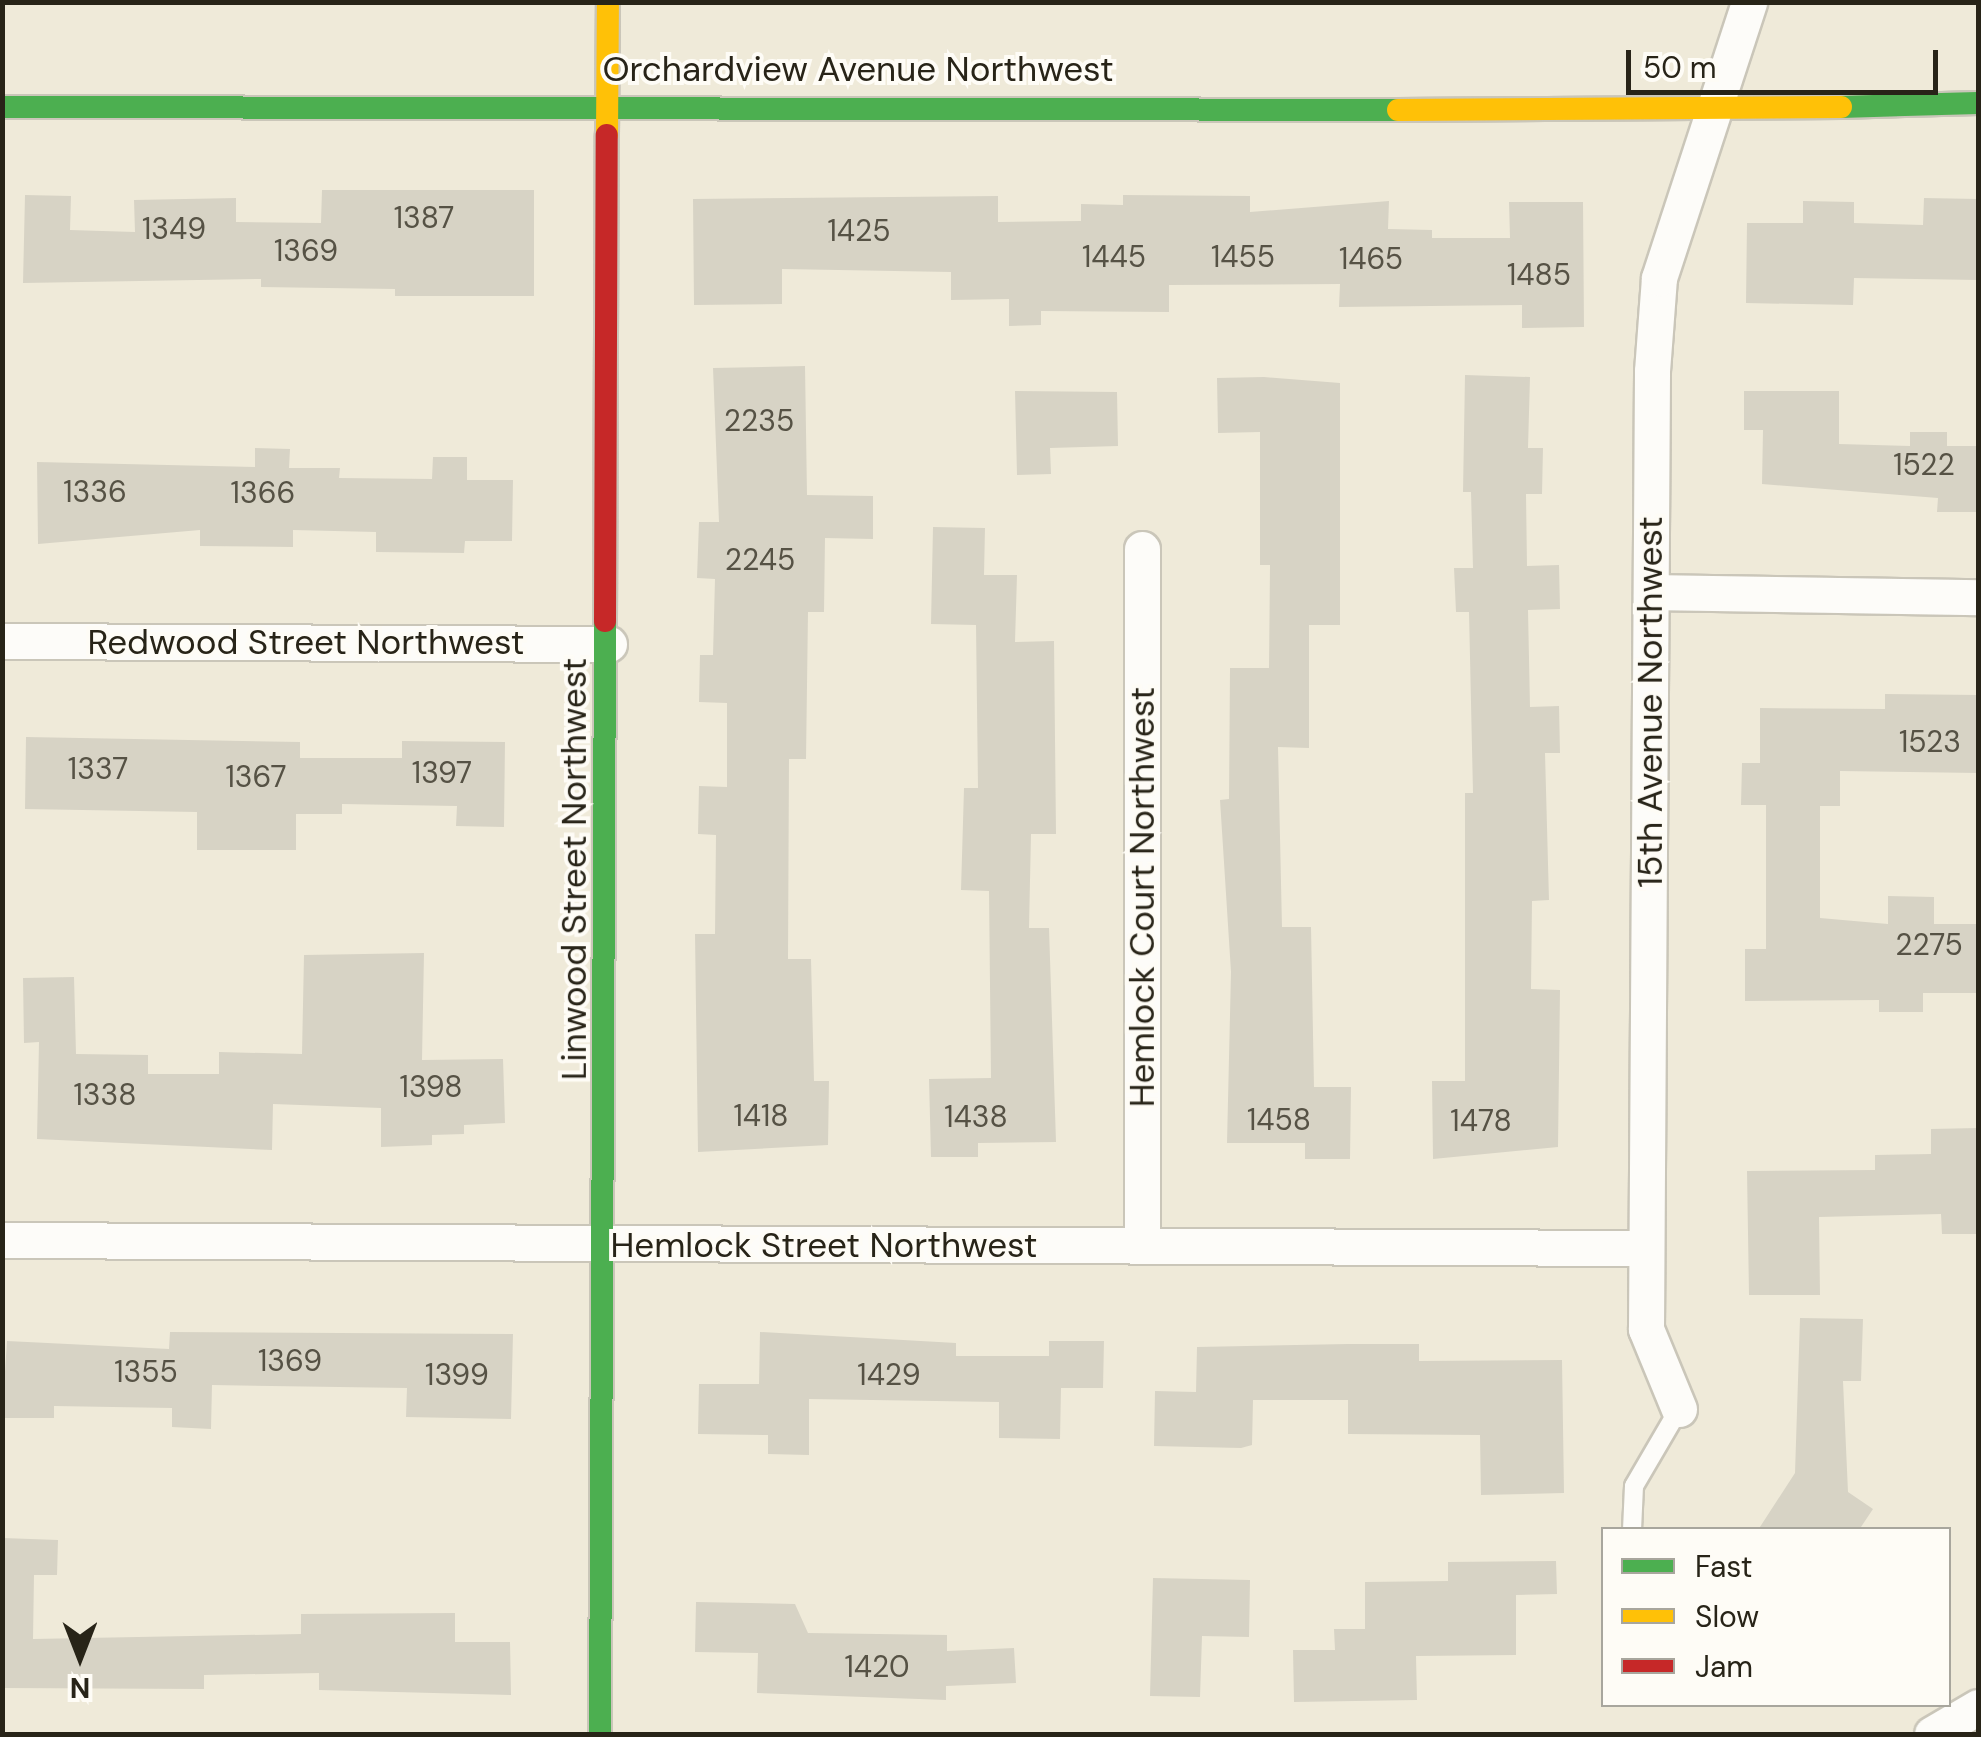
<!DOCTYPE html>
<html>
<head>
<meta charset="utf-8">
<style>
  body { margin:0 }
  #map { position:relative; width:1981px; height:1737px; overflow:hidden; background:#efead9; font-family:"DM Sans",sans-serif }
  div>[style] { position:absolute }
  .building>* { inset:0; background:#d7d3c5 }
  .roads { filter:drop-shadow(2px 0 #cac6b9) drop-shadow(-2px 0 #cac6b9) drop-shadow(0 2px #cac6b9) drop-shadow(0 -2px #cac6b9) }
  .lane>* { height:18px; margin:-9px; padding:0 9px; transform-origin:9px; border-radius:9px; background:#fdfcf9 }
  .street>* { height:35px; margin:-17.5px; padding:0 17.5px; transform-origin:17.5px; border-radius:17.5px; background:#fdfcf9 }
  .fast>* { height:22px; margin:-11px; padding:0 11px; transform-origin:11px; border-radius:11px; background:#4caf50 }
  .slow>* { height:22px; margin:-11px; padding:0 11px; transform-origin:11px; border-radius:11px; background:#ffc107 }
  .jam>* { height:22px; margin:-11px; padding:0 11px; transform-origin:11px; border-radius:11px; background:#c62828 }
  span { translate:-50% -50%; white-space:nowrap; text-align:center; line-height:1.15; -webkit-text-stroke:8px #fefcf6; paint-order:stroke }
  .number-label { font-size:30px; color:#565245 }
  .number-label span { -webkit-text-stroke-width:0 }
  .street-label { font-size:35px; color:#282418 }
  .frame { position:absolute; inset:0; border:5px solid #282418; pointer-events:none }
  .legend { position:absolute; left:1601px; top:1527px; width:350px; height:180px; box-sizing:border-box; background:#fefcf6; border:2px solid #a8a69d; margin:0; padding:12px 18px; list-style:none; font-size:30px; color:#282418 }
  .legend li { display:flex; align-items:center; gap:20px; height:50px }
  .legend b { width:50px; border:2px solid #a8a69d }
  .north { position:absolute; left:30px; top:1607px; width:100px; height:100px; -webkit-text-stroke:8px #fefcf6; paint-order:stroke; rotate:180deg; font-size:28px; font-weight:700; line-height:40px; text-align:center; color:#282418 }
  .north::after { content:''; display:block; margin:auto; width:35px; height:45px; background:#282418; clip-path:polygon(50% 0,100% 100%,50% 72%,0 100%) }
  .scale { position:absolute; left:1626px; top:50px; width:312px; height:45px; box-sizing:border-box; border:5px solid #282418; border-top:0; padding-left:12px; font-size:30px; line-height:35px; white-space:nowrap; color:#282418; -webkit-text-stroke:8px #fefcf6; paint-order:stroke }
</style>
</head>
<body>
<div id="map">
  <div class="building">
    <div style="clip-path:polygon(322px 190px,534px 190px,534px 296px,395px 296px,395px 289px,261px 287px,261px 279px,23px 283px,25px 195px,71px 196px,70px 230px,135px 232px,134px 200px,236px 198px,236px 222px,321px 223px)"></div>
    <div style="clip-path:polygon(1123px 195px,1250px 196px,1250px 212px,1389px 201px,1388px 229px,1432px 230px,1432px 238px,1510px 238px,1509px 202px,1583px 202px,1584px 327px,1522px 328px,1522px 305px,1339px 307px,1340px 284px,1169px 285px,1169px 312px,1041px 311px,1041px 325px,1009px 326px,1009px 299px,951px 300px,951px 272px,782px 269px,782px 304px,694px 305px,693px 199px,998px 196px,998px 222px,1081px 221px,1081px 204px,1123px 205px)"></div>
    <div style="clip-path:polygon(1924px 198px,1978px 199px,1978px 280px,1854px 278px,1853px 305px,1746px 303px,1747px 223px,1803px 223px,1803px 201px,1854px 202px,1854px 223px,1923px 225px)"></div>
    <div style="clip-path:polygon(805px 366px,807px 495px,873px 496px,873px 539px,825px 538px,824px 612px,808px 612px,806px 759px,789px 759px,788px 959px,811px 959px,814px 1081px,829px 1081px,828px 1145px,698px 1152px,695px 934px,715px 934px,716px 835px,698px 834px,699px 786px,727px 787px,727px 703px,699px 702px,700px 655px,713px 655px,715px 579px,697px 578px,699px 522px,719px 522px,713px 368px)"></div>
    <div style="clip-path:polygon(1465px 375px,1530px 377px,1528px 448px,1543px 448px,1542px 494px,1526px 494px,1527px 566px,1559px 565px,1560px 609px,1528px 610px,1530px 707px,1559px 706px,1560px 753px,1545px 753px,1549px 900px,1532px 901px,1531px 989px,1560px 990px,1558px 1147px,1433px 1159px,1432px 1081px,1465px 1081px,1465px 793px,1473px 793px,1469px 612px,1456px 612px,1454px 568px,1473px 568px,1471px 492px,1463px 492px)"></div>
    <div style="clip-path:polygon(1264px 377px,1340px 383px,1340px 625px,1309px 625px,1309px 748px,1278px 747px,1282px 927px,1311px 927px,1314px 1087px,1351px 1087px,1350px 1159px,1305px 1159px,1305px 1143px,1227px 1143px,1231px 972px,1220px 800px,1229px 799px,1230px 668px,1269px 668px,1270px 565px,1260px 565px,1260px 432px,1218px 433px,1217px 378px)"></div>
    <div style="clip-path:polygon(1015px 391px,1117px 392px,1118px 446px,1050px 448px,1051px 474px,1017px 475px)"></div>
    <div style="clip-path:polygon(1744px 391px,1839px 391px,1839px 444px,1910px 446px,1910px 432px,1947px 432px,1947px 446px,1978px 446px,1978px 512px,1937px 512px,1938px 498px,1762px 484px,1763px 430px,1744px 430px)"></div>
    <div style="clip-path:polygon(255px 448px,290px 449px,289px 468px,340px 468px,339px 478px,432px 479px,433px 457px,467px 457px,467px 480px,513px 480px,512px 541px,465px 541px,464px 553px,376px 552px,376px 532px,293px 530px,293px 547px,200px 546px,200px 530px,38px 544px,37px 462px,255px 467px)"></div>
    <div style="clip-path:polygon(933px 527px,985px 528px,984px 575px,1017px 575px,1015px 642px,1054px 641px,1056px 834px,1031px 834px,1029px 928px,1049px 928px,1056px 1142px,978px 1143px,978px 1157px,931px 1157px,929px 1079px,991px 1078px,989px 891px,961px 890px,964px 788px,978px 788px,976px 625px,931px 624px)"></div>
    <div style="clip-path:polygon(1885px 694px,1978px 695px,1978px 773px,1840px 771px,1840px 806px,1820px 806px,1820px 918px,1888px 924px,1888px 896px,1934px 897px,1934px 924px,1978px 924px,1978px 993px,1923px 993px,1923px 1012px,1879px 1012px,1879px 1000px,1745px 1001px,1745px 949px,1766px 949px,1766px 805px,1741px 805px,1742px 763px,1760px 763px,1760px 708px,1885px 709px)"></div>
    <div style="clip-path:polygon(26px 737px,300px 742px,300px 758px,402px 758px,402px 741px,505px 742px,504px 827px,456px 826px,457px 806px,342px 804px,342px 814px,296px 814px,296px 850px,197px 850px,197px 812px,25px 809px)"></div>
    <div style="clip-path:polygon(424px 953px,422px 1060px,503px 1059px,505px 1123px,464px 1125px,464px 1134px,432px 1135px,432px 1145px,381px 1147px,381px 1108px,273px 1104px,272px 1150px,37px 1139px,39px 1042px,24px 1043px,23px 978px,74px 977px,76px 1054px,148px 1055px,148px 1074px,219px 1074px,219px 1052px,302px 1054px,304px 955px)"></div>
    <div style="clip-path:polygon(1978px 1128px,1977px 1234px,1942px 1234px,1941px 1214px,1819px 1217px,1820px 1295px,1749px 1295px,1747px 1171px,1875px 1170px,1875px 1155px,1931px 1154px,1931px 1129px)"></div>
    <div style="clip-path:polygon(1800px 1318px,1863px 1319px,1861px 1381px,1843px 1381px,1848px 1492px,1873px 1509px,1859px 1530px,1758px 1530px,1795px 1473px)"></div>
    <div style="clip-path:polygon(170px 1332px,513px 1334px,511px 1419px,406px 1417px,407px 1388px,212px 1385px,211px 1429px,172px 1427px,172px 1408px,54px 1406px,54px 1418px,2px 1418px,7px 1341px,169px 1349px)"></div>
    <div style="clip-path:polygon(760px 1332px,956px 1343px,956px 1356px,1049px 1356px,1049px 1341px,1104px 1341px,1103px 1388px,1061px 1388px,1060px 1439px,999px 1438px,999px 1402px,809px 1399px,809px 1455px,768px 1454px,768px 1435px,698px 1434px,699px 1384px,759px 1384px)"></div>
    <div style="clip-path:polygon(1348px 1344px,1419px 1344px,1419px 1361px,1562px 1360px,1564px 1493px,1481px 1495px,1480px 1435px,1348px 1434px,1348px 1400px,1253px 1400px,1252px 1445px,1241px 1448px,1154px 1446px,1155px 1391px,1196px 1392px,1197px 1347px)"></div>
    <div style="clip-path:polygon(3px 1538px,58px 1540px,57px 1575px,34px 1575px,33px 1639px,301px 1634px,301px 1614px,455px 1613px,455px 1642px,510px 1642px,511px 1695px,319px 1690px,319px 1673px,204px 1675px,204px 1689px,2px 1688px)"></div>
    <div style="clip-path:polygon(1556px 1561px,1557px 1594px,1516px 1595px,1516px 1655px,1416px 1656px,1417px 1700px,1294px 1702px,1293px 1650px,1335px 1650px,1334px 1629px,1365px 1629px,1365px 1582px,1448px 1581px,1448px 1562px)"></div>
    <div style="clip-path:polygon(1153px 1578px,1250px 1580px,1249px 1637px,1202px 1636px,1200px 1697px,1150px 1696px)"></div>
    <div style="clip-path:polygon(696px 1602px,795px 1604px,808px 1633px,947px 1635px,947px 1651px,1014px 1648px,1016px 1683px,946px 1686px,946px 1700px,757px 1693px,758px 1653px,695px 1652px)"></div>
  </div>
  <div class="roads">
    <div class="lane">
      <div style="left:1632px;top:1530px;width:44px;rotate:-87.4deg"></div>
      <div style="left:1634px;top:1486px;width:89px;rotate:-59.7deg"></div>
    </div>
    <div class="street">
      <div style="left:1651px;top:592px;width:327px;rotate:0.9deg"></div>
      <div style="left:2px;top:641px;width:607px;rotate:0.28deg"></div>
      <div style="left:2px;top:1240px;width:1643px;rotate:0.28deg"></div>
      <div style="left:1142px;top:1245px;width:696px;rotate:-90deg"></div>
      <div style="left:1679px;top:1409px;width:87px;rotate:-112.4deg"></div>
      <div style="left:1646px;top:1329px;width:958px;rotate:-89.64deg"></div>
      <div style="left:1652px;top:371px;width:93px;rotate:-85.7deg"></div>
      <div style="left:1659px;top:278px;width:290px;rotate:-71.9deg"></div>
      <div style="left:1932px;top:1734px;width:53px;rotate:-30.4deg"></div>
    </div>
    <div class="fast">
      <div style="left:2px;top:107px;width:1396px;rotate:0.12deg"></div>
      <div style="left:1841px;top:107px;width:137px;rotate:-1.7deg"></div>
      <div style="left:600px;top:1734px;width:1113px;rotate:-89.74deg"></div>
    </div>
    <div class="slow">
      <div style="left:1398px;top:110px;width:443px;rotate:-0.4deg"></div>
      <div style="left:607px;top:135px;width:133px;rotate:-89.6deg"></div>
    </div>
    <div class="jam">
      <div style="left:605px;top:621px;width:486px;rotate:-89.8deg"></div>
    </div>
  </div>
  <div class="number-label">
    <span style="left:424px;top:218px">1387</span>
    <span style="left:174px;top:229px">1349</span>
    <span style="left:859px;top:231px">1425</span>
    <span style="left:306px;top:251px">1369</span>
    <span style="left:1114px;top:257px">1445</span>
    <span style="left:1243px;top:257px">1455</span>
    <span style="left:1371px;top:259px">1465</span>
    <span style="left:1539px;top:275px">1485</span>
    <span style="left:759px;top:421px">2235</span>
    <span style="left:1924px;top:465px">1522</span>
    <span style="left:95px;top:492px">1336</span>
    <span style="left:263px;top:493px">1366</span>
    <span style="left:760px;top:560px">2245</span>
    <span style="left:1930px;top:742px">1523</span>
    <span style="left:98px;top:769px">1337</span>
    <span style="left:442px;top:773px">1397</span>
    <span style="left:256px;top:777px">1367</span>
    <span style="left:1929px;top:945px">2275</span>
    <span style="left:431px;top:1087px">1398</span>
    <span style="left:105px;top:1095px">1338</span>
    <span style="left:761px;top:1116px">1418</span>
    <span style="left:976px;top:1117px">1438</span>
    <span style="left:1279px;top:1120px">1458</span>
    <span style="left:1481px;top:1121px">1478</span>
    <span style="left:290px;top:1361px">1369</span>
    <span style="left:146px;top:1372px">1355</span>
    <span style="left:457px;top:1375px">1399</span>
    <span style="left:889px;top:1375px">1429</span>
    <span style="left:877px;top:1667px">1420</span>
  </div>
  <div class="street-label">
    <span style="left:858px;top:69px">Orchardview Avenue Northwest</span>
    <span style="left:306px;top:642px">Redwood Street Northwest</span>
    <span style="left:1650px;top:702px;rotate:-90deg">15th Avenue Northwest</span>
    <span style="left:574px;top:869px;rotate:-90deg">Linwood Street Northwest</span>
    <span style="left:1142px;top:897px;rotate:-90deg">Hemlock Court Northwest</span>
    <span style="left:824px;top:1245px">Hemlock Street Northwest</span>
  </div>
  <div class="frame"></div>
  <ul class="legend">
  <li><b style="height:12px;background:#4caf50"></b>Fast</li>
  <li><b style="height:12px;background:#ffc107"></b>Slow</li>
  <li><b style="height:12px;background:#c62828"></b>Jam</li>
  </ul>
  <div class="north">N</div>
  <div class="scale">50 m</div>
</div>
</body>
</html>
